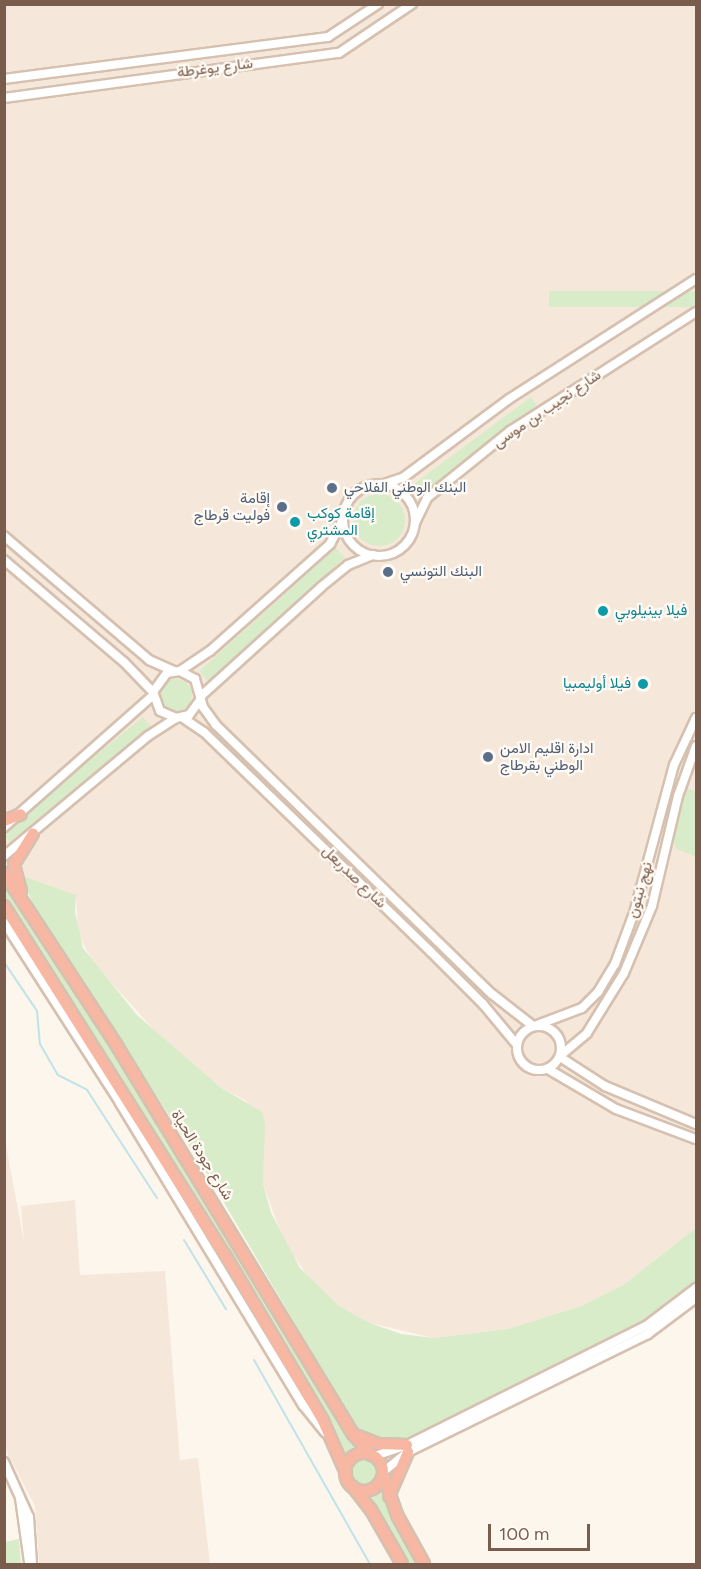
<!DOCTYPE html>
<html>
<head>
<meta charset="utf-8">
<style>
  body { margin:0 }
  #map { position:relative; width:701px; height:1569px; overflow:hidden; background:#fdf6ec; font-family:Figtree,Vazirmatn,sans-serif }
  div>[style] { position:absolute }
  .residential>* { inset:0; background:#f5e8da }
  .green>* { inset:0; background:#d8ecc9; transform-origin:0 0 }
  .round { border-radius:50% }
  .stream>* { height:2px; margin:-1px; padding:0 1px; transform-origin:1px; border-radius:1px; background:#bfe3e8 }
  .roads { filter:drop-shadow(2px 0 #d6c0b0) drop-shadow(-2px 0 #d6c0b0) drop-shadow(0 2px #d6c0b0) drop-shadow(0 -2px #d6c0b0) }
  .secondary>* { height:8px; margin:-4px; padding:0 4px; transform-origin:4px; border-radius:4px; background:#fff }
  .secondary>.ring { margin:-4px; padding:0; box-sizing:content-box; background:none; border:8px solid #fff; border-radius:50% }
  .highway>* { height:10px; margin:-5px; padding:0 5px; transform-origin:5px; border-radius:5px; background:#f7b7a3 }
  .highway>.ring { margin:-5px; padding:0; box-sizing:content-box; background:none; border:10px solid #f7b7a3; border-radius:50% }
  .dots>* { width:16px; height:16px; translate:-50% -50%; box-sizing:border-box; border:3px solid #fffaf3; border-radius:50% }
  span { translate:-50% -50%; white-space:nowrap; text-align:center; line-height:1.15; -webkit-text-stroke:4.5px #fffaf3; paint-order:stroke }
  .street-label { font-size:15px; color:#7a5c4d }
  .service-label { font-size:15px; color:#4e5e75 }
  .left { translate:0 -50%; text-align:left }
  .right { translate:-100% -50%; text-align:right }
  .culture-label { font-size:15px; color:#0d838f }
  .frame { position:absolute; inset:0; border:6px solid #7a5c4d; pointer-events:none }
  .scale { position:absolute; left:488px; top:1524px; width:102px; height:27px; box-sizing:border-box; border:3px solid #7a5c4d; border-top:0; padding-left:8px; font-size:18px; line-height:21px; white-space:nowrap; color:#7a5c4d; -webkit-text-stroke:4px #fffaf3; paint-order:stroke }
</style>
</head>
<body>
<div id="map">
  <div class="residential">
    <div style="clip-path:polygon(4px 5px,696px 5px,696px 1228px,623px 1285px,581px 1306px,508px 1329px,434px 1338px,370px 1323px,339px 1306px,316px 1287px,284px 1243px,263px 1183px,264px 1133px,246px 1101px,220px 1087px,163px 1040px,92px 961px,78px 933px,76px 895px,20px 875px,5px 855px)"></div>
    <div style="clip-path:polygon(5px 1140px,24px 1242px,21px 1206px,75px 1200px,80px 1275px,165px 1271px,180px 1460px,198px 1458px,210px 1564px,39px 1564px,35px 1506px,5px 1449px)"></div>
  </div>
  <div class="green">
    <div style="left:696px;top:291px;width:16px;height:147px;rotate:90deg"></div>
    <div style="clip-path:polygon(531px 397px,538px 407px,507px 426px,422px 495px,414px 484px)"></div>
    <div class="round" style="left:353px;top:494px;width:52px;height:52px"></div>
    <div style="left:336px;top:548px;width:13px;height:184px;rotate:48deg"></div>
    <div class="round" style="left:160px;top:679px;width:32px;height:32px"></div>
    <div style="left:143px;top:717px;width:13px;height:182px;rotate:51deg"></div>
    <div style="clip-path:polygon(684px 787px,696px 792px,696px 857px,677px 849px,673px 842px)"></div>
    <div style="clip-path:polygon(20px 875px,76px 895px,75px 912px,83px 948px,137px 1015px,220px 1087px,262px 1112px,265px 1124px,263px 1183px,271px 1213px,300px 1268px,339px 1306px,370px 1323px,401px 1334px,434px 1338px,508px 1329px,581px 1306px,623px 1285px,696px 1228px,696px 1285px,645px 1324px,420px 1435px,401px 1441px,382px 1440px,358px 1431px,209px 1177px,35px 908px)"></div>
    <div style="clip-path:polygon(4px 883px,197px 1184px,355px 1446px,342px 1455px,5px 904px)"></div>
    <div class="round" style="left:349px;top:1457px;width:30px;height:30px"></div>
    <div style="clip-path:polygon(383px 1492px,387px 1507px,419px 1564px,407px 1564px,369px 1499px)"></div>
    <div style="clip-path:polygon(19px 1539px,21px 1564px,5px 1564px,5px 1542px)"></div>
  </div>
  <div class="stream">
    <div style="left:4px;top:962px;width:59px;rotate:56deg"></div>
    <div style="left:37px;top:1011px;width:33px;rotate:85deg"></div>
    <div style="left:40px;top:1044px;width:36px;rotate:60deg"></div>
    <div style="left:58px;top:1075px;width:33px;rotate:27deg"></div>
    <div style="left:87px;top:1090px;width:129px;rotate:57.1deg"></div>
    <div style="left:184px;top:1240px;width:81px;rotate:58.7deg"></div>
    <div style="left:254px;top:1360px;width:235px;rotate:60.4deg"></div>
  </div>
  <div class="roads">
    <div class="secondary">
      <div style="left:4px;top:79px;width:327px;rotate:-7.4deg"></div>
      <div style="left:328px;top:37px;width:60px;rotate:-33.4deg"></div>
      <div style="left:4px;top:98px;width:338px;rotate:-7.7deg"></div>
      <div style="left:339px;top:53px;width:88px;rotate:-33.9deg"></div>
      <div style="left:384px;top:484px;width:21px;rotate:-19deg"></div>
      <div style="left:404px;top:477px;width:131px;rotate:-36.6deg"></div>
      <div style="left:509px;top:399px;width:222px;rotate:-32.7deg"></div>
      <div class="ring" style="left:343px;top:484px;width:64px;height:64px"></div>
      <div style="left:415px;top:523px;width:28px;rotate:-64deg"></div>
      <div style="left:427px;top:498px;width:107px;rotate:-38.9deg"></div>
      <div style="left:510px;top:431px;width:221px;rotate:-32.6deg"></div>
      <div style="left:4px;top:536px;width:191px;rotate:40.5deg"></div>
      <div style="left:149px;top:660px;width:27px;rotate:24deg"></div>
      <div style="left:4px;top:560px;width:157px;rotate:40.4deg"></div>
      <div style="left:124px;top:662px;width:42px;rotate:46deg"></div>
      <div style="left:180px;top:671px;width:36px;rotate:-34deg"></div>
      <div style="left:210px;top:651px;width:161px;rotate:-41.7deg"></div>
      <div style="left:330px;top:544px;width:27px;rotate:-62deg"></div>
      <div style="left:201px;top:696px;width:162px;rotate:-42.2deg"></div>
      <div style="left:321px;top:587px;width:35px;rotate:-39deg"></div>
      <div style="left:348px;top:565px;width:27px;rotate:-22deg"></div>
      <div style="left:200px;top:700px;width:19px;rotate:126deg"></div>
      <div style="left:189px;top:715px;width:13px;rotate:167deg"></div>
      <div style="left:176px;top:718px;width:17px;rotate:-156deg"></div>
      <div style="left:160px;top:711px;width:20px;rotate:-110deg"></div>
      <div style="left:153px;top:692px;width:24px;rotate:-54deg"></div>
      <div style="left:167px;top:673px;width:13px;rotate:-9deg"></div>
      <div style="left:180px;top:671px;width:17px;rotate:28deg"></div>
      <div style="left:195px;top:679px;width:29px;rotate:74deg"></div>
      <div style="left:203px;top:707px;width:22px;rotate:54deg"></div>
      <div style="left:216px;top:725px;width:385px;rotate:44.3deg"></div>
      <div style="left:492px;top:994px;width:52px;rotate:38deg"></div>
      <div style="left:183px;top:718px;width:25px;rotate:34deg"></div>
      <div style="left:204px;top:732px;width:316px;rotate:44.1deg"></div>
      <div style="left:431px;top:952px;width:74px;rotate:45deg"></div>
      <div style="left:483px;top:1004px;width:53px;rotate:50.3deg"></div>
      <div style="left:4px;top:827px;width:199px;rotate:-41.5deg"></div>
      <div style="left:4px;top:856px;width:187px;rotate:-39.8deg"></div>
      <div style="left:148px;top:736px;width:33px;rotate:-33deg"></div>
      <div style="left:4px;top:922px;width:215px;rotate:57.3deg"></div>
      <div style="left:120px;top:1103px;width:353px;rotate:58.8deg"></div>
      <div style="left:303px;top:1405px;width:35px;rotate:51deg"></div>
      <div style="left:537px;top:1025px;width:48px;rotate:-20.7deg"></div>
      <div style="left:582px;top:1008px;width:23px;rotate:-45deg"></div>
      <div style="left:598px;top:992px;width:33px;rotate:-59deg"></div>
      <div style="left:615px;top:964px;width:54px;rotate:-69.6deg"></div>
      <div style="left:634px;top:913px;width:153px;rotate:-74.9deg"></div>
      <div style="left:674px;top:765px;width:52px;rotate:-64.9deg"></div>
      <div class="ring" style="left:517px;top:1026px;width:36px;height:36px"></div>
      <div style="left:560px;top:1056px;width:35px;rotate:-40deg"></div>
      <div style="left:587px;top:1033px;width:70px;rotate:-58.3deg"></div>
      <div style="left:624px;top:973px;width:73px;rotate:-67.3deg"></div>
      <div style="left:652px;top:906px;width:113px;rotate:-76.7deg"></div>
      <div style="left:678px;top:796px;width:53px;rotate:-70.2deg"></div>
      <div style="left:560px;top:1057px;width:54px;rotate:32.8deg"></div>
      <div style="left:605px;top:1086px;width:99px;rotate:22.7deg"></div>
      <div style="left:548px;top:1069px;width:79px;rotate:30.5deg"></div>
      <div style="left:616px;top:1109px;width:85px;rotate:20.6deg"></div>
      <div style="left:375px;top:1456px;width:34px;rotate:-19deg"></div>
      <div style="left:407px;top:1445px;width:267px;rotate:-26.5deg"></div>
      <div style="left:646px;top:1326px;width:63px;rotate:-37.2deg"></div>
      <div style="left:4px;top:1462px;width:60px;rotate:65.6deg"></div>
      <div style="left:29px;top:1517px;width:47px;rotate:86.3deg"></div>
      <div style="left:383px;top:1472px;width:32px;rotate:-39deg"></div>
      <div style="left:408px;top:1452px;width:267px;rotate:-26.2deg"></div>
      <div style="left:648px;top:1334px;width:60px;rotate:-36.9deg"></div>
      <div style="left:20px;top:1498px;width:65px;rotate:82deg"></div>
    </div>
    <div class="highway">
      <div style="left:4px;top:821px;width:18px;rotate:-22deg"></div>
      <div style="left:4px;top:873px;width:207px;rotate:56.8deg"></div>
      <div style="left:117px;top:1046px;width:454px;rotate:58.7deg"></div>
      <div style="left:353px;top:1434px;width:28px;rotate:49deg"></div>
      <div style="left:21px;top:891px;width:28px;rotate:-105deg"></div>
      <div style="left:14px;top:864px;width:36px;rotate:-58deg"></div>
      <div style="left:4px;top:906px;width:413px;rotate:57.7deg"></div>
      <div style="left:225px;top:1255px;width:193px;rotate:59.4deg"></div>
      <div style="left:323px;top:1421px;width:57px;rotate:66.1deg"></div>
      <div style="left:355px;top:1435px;width:26px;rotate:21deg"></div>
      <div style="left:379px;top:1444px;width:28px;rotate:2deg"></div>
      <div class="ring" style="left:345px;top:1453px;width:28px;height:28px"></div>
      <div style="left:383px;top:1474px;width:43px;rotate:71.1deg"></div>
      <div style="left:397px;top:1515px;width:56px;rotate:61.1deg"></div>
      <div style="left:353px;top:1487px;width:29px;rotate:52deg"></div>
      <div style="left:371px;top:1510px;width:62px;rotate:60.1deg"></div>
      <div style="left:389px;top:1496px;width:48px;rotate:-66.6deg"></div>
    </div>
  </div>
  <div class="dots">
    <div style="left:332px;top:488px;background:#5c6f8a"></div>
    <div style="left:282px;top:507px;background:#5c6f8a"></div>
    <div style="left:295px;top:522px;background:#0f9aa8"></div>
    <div style="left:388px;top:572px;background:#5c6f8a"></div>
    <div style="left:603px;top:611px;background:#0f9aa8"></div>
    <div style="left:643px;top:684px;background:#0f9aa8"></div>
    <div style="left:488px;top:757px;background:#5c6f8a"></div>
  </div>
  <div class="street-label">
    <span style="left:215px;top:68px;rotate:-7deg">شارع يوغرطة</span>
    <span style="left:547px;top:409px;rotate:-34deg">شارع نجيب بن موسى</span>
    <span style="left:354px;top:877px;rotate:44deg">شارع صدربعل</span>
    <span style="left:640px;top:890px;rotate:-74deg">نهج نبتون</span>
    <span style="left:202px;top:1155px;rotate:58deg">شارع جودة الحياة</span>
  </div>
  <div class="service-label">
    <span class="left" style="left:344px;top:488px">البنك الوطني الفلاحي</span>
    <span class="right" style="left:270px;top:507px">إقامة<br>فوليت قرطاج</span>
    <span class="left" style="left:400px;top:572px">البنك التونسي</span>
    <span class="left" style="left:500px;top:757px">ادارة اقليم الامن<br>الوطني بقرطاج</span>
  </div>
  <div class="culture-label">
    <span class="left" style="left:307px;top:522px">إقامة كوكب<br>المشتري</span>
    <span class="left" style="left:615px;top:611px">فيلا بينيلوبي</span>
    <span class="right" style="left:631px;top:684px">فيلا أوليمبيا</span>
  </div>
  <div class="frame"></div>
  <div class="scale">100 m</div>
</div>
</body>
</html>
